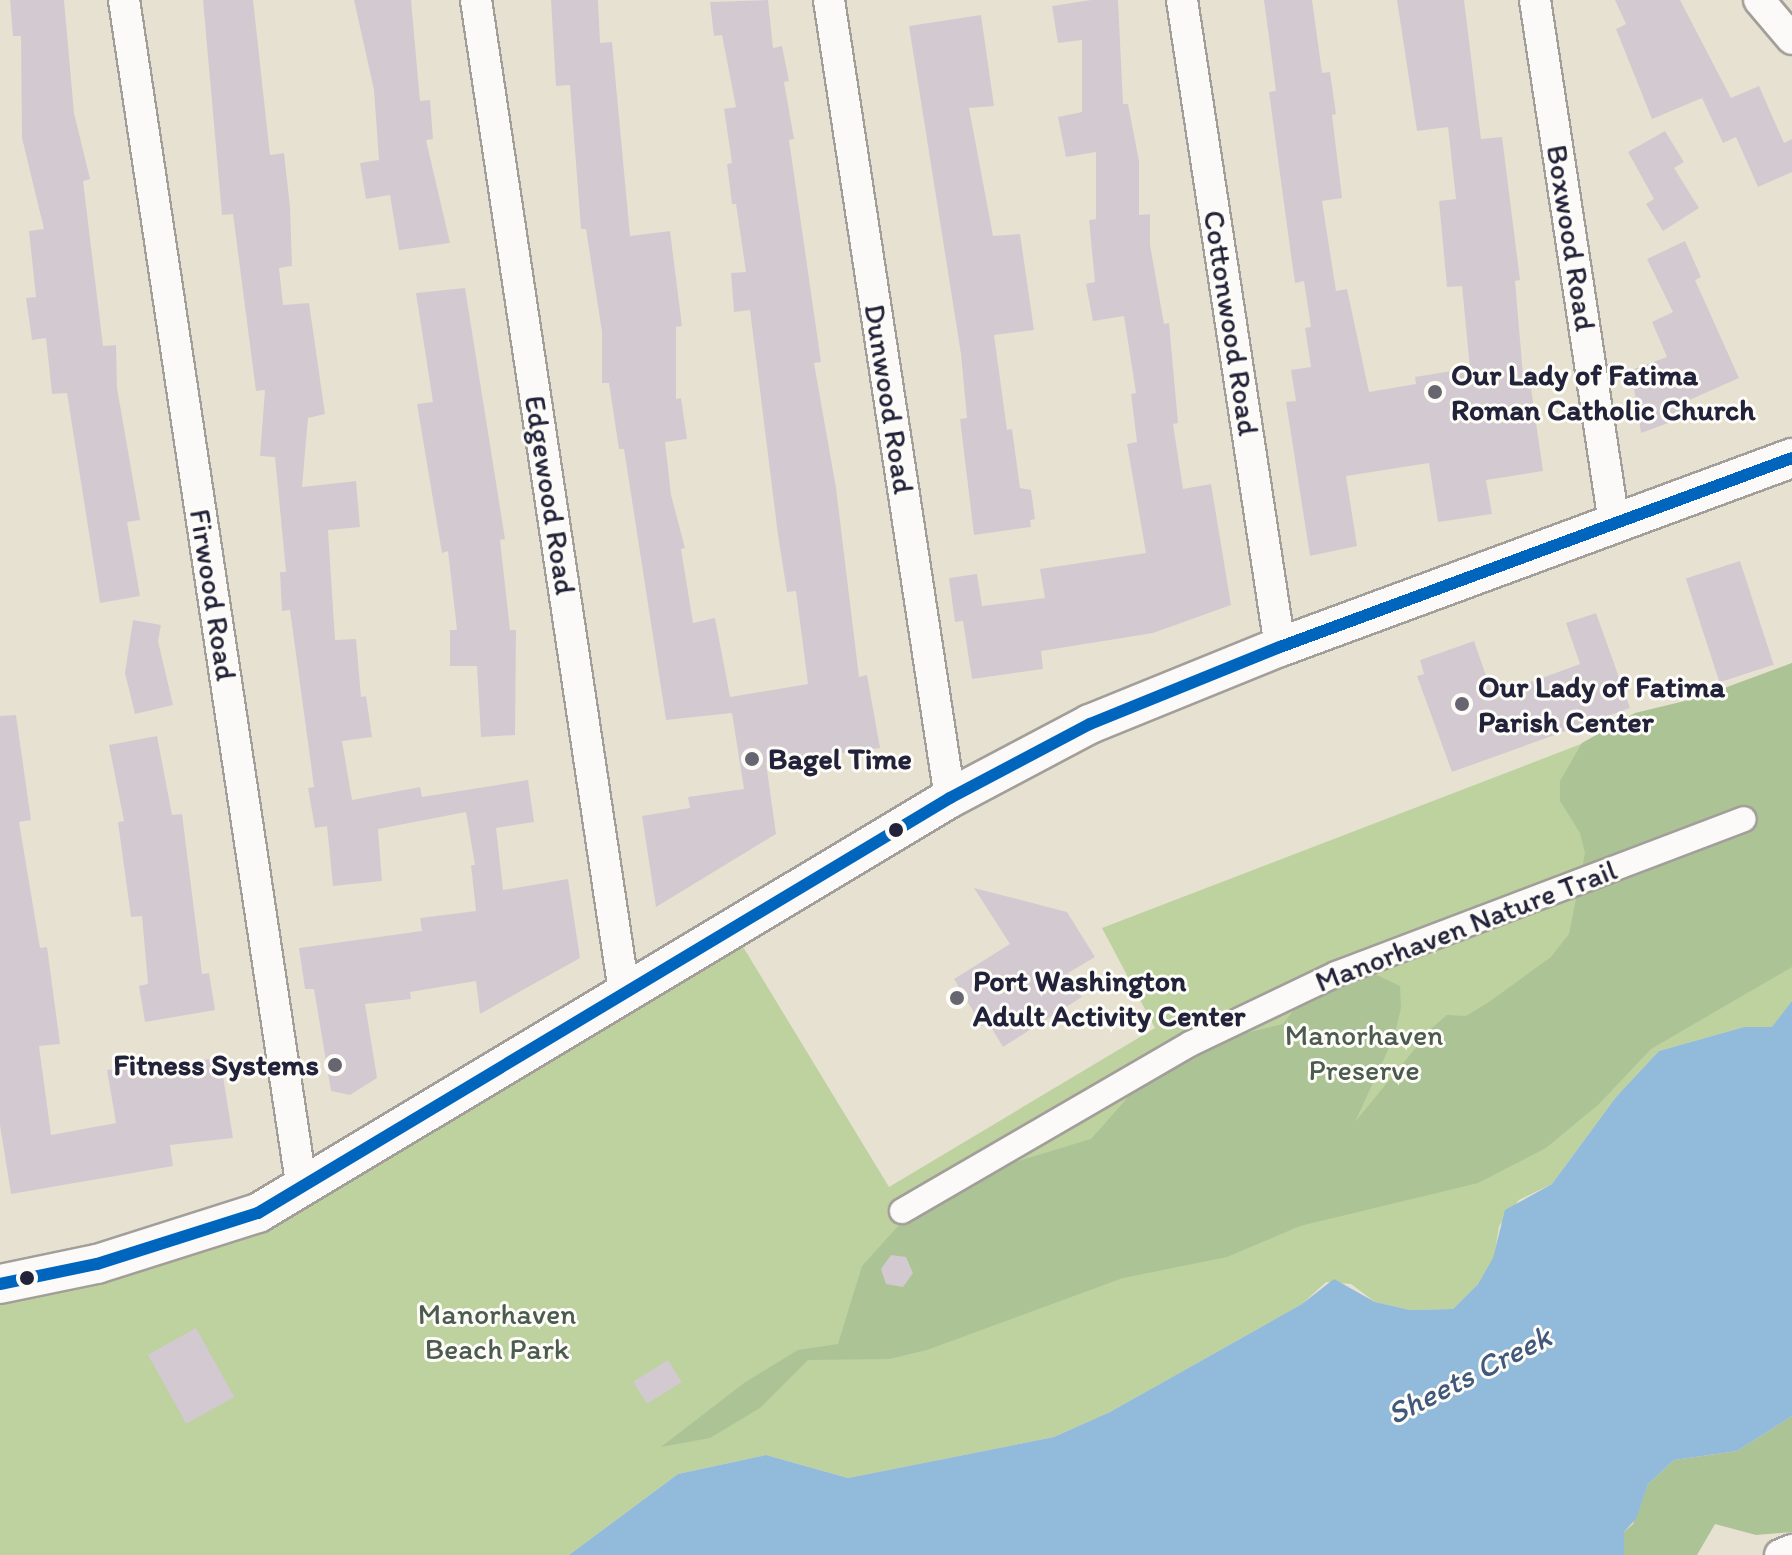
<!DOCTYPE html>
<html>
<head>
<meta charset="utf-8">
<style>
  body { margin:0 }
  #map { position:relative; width:1792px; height:1555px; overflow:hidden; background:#e7e1d2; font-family:Itim,sans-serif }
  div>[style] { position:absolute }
  .green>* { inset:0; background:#bdd29e }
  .forest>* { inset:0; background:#acc396 }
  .water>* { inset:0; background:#92bada }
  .building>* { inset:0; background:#d3cad1; transform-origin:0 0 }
  .roads { filter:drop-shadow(2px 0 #a29e99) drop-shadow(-2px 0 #a29e99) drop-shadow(0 2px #a29e99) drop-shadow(0 -2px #a29e99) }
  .pedestrian>* { height:24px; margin:-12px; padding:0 12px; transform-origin:12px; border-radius:12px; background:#fbfaf8 }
  .minor>* { height:30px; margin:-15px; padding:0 15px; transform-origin:15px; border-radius:15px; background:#fbfaf8 }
  .tertiary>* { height:38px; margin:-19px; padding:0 19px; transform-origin:19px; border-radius:19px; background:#fbfaf8 }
  .bus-1>* { height:12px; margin:-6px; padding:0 6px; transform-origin:6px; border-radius:6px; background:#0065bd }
  .dots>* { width:22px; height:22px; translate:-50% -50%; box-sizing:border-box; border:4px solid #fdfcf7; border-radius:50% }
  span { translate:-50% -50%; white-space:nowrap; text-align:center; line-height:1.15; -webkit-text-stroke:6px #fdfcf7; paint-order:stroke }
  .street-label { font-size:30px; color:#22223b }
  .poi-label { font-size:30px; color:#22223b; font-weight:700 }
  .left { translate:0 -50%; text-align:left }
  .right { translate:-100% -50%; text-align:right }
  .park-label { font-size:30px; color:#4c5b4f }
  .water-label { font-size:32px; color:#40587c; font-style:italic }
</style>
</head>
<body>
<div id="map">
  <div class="green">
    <div style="clip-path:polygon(1792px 663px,1792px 1001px,1784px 1019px,1772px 1027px,1744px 1027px,1659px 1051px,1616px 1097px,1552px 1184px,1519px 1200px,1499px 1226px,1494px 1258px,1478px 1284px,1453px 1309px,1410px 1310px,1375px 1302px,1351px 1284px,1326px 1282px,1302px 1304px,1110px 1412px,1054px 1437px,848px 1478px,766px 1455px,678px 1474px,569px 1555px,0 1555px,0 1284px,206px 1234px,731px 927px,889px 1187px,1155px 1028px,1102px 928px)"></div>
  </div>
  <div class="forest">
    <div style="clip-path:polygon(1792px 663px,1792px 967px,1651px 1049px,1599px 1104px,1546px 1148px,1478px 1183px,1300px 1226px,1227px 1257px,1123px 1278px,927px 1350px,889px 1359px,808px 1360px,760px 1408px,710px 1438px,661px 1447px,744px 1383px,798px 1350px,838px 1344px,862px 1266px,900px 1224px,992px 1169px,1091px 1139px,1154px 1068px,1212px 1041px,1283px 1024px,1300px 1002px,1366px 970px,1400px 986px,1401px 1008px,1394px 1037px,1355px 1122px,1432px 1028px,1447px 1015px,1466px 1016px,1489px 1002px,1551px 957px,1569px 934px,1585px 853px,1580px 833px,1560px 801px,1560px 781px,1582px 743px,1635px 713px,1697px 698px)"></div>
    <div style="clip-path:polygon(1792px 1416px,1792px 1532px,1756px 1535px,1715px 1524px,1697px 1555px,1624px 1555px,1624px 1532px,1633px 1524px,1648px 1484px,1674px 1460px,1737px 1451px)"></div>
  </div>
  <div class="water">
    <div style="clip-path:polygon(1792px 1001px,1792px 1416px,1737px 1451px,1674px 1460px,1648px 1484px,1636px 1519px,1624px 1532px,1624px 1555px,569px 1555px,678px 1474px,766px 1455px,848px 1478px,1054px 1437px,1110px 1412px,1302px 1304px,1334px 1279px,1375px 1302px,1410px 1310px,1453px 1309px,1478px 1284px,1493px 1258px,1505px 1210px,1552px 1184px,1616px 1097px,1659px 1051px,1744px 1027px,1772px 1027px)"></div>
  </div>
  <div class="building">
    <div style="clip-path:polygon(10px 0,64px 0,74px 113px,90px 179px,83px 181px,103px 346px,116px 345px,117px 388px,140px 520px,127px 522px,140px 596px,100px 603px,67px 393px,52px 394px,46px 338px,32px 340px,26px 298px,36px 297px,29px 231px,44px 229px,22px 138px,21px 36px,13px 36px)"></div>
    <div style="clip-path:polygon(203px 0,253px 0,270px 155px,284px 153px,290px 207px,292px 266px,279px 268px,283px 305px,309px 303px,325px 414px,308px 418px,302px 487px,356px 481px,360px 527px,328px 530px,335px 640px,356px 639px,361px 697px,366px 696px,372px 737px,342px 741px,352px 800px,420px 787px,422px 797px,528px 780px,534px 822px,496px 828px,503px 890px,568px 879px,580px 958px,480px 1014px,476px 981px,410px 992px,411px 999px,365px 1004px,377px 1078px,350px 1095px,331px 1091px,314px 989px,305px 989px,299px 948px,422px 931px,420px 918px,476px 911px,471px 865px,475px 865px,466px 812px,378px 829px,382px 881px,333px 886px,327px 826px,315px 828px,308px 788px,314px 787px,290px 610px,282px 611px,280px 572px,286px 572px,275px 457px,260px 456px,265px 390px,256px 391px,233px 214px,222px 215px)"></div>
    <div style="clip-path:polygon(354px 0,411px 0,420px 101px,430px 100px,433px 139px,426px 140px,450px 243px,399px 250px,390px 195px,366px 199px,360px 163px,379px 160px,374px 90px)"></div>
    <div style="clip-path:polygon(551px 0,598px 0,600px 43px,612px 42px,630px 236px,670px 231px,682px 326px,676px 327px,676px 399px,681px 398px,687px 439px,665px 442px,671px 495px,685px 548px,681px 549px,693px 623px,715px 618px,730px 697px,808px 684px,796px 591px,787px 592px,778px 535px,750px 310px,734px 312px,731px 273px,746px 272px,736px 204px,732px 204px,727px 164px,732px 163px,724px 109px,736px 107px,722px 35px,714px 36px,710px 2px,768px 0,773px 48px,782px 46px,789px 81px,784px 82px,794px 139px,789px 140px,821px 362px,814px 363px,836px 488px,859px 677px,867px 675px,880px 748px,766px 763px,776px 834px,656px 907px,642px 816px,690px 808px,688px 797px,744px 789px,732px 713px,666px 720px,624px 449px,619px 449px,609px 383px,602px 383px,602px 332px,586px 229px,581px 229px,570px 85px,556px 86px)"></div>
    <div style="clip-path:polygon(1091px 0,1118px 0,1123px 104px,1128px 104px,1139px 161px,1139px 215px,1150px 214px,1150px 245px,1164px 324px,1169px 323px,1178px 423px,1173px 424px,1183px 489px,1211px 484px,1231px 605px,1153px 633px,1041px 651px,1043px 669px,972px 679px,963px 621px,955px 622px,949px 578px,977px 574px,982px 606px,1045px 598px,1040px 569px,1146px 553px,1127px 444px,1137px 442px,1131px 394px,1136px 393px,1124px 316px,1093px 321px,1086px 284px,1095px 282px,1089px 220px,1096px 219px,1096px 152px,1066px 157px,1058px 117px,1082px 112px,1082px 40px,1058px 43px,1052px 6px)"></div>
    <div style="clip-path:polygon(1264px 0,1312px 0,1322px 73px,1330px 72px,1336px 114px,1332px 115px,1342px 198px,1322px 201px,1336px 291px,1347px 289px,1369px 392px,1416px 384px,1415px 377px,1470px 368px,1462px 286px,1447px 287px,1439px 201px,1456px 199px,1448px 127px,1417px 131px,1397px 0,1464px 0,1481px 139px,1502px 137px,1520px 280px,1515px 281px,1523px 375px,1529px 374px,1543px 471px,1486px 480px,1492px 514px,1438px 522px,1429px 463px,1346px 476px,1357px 546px,1310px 556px,1286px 402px,1296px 401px,1291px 370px,1311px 367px,1305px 328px,1311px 327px,1304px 281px,1295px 283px,1290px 248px,1269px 92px,1276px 91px)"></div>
    <div style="clip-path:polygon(1615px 0,1680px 0,1731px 98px,1759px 86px,1784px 143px,1792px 139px,1792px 172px,1758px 187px,1736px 137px,1723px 143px,1702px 98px,1652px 119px,1616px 29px,1626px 24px)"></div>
    <div style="clip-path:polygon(981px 15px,994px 106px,969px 108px,993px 236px,1020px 234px,1034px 330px,994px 335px,1007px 430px,1012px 429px,1020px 488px,1031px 490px,1035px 519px,1030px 520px,1031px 527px,974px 535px,960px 419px,967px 418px,961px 354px,909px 26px)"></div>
    <div style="clip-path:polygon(1665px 131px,1684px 162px,1674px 168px,1699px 208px,1663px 231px,1646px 204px,1654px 199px,1628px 152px)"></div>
    <div style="clip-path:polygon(1685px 241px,1701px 277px,1695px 280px,1739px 378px,1687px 401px,1693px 414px,1641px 433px,1631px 370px,1667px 357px,1652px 322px,1673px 312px,1647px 259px)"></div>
    <div style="clip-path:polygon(465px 288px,505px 539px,500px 540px,510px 630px,516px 630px,515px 735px,481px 737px,477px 666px,450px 666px,450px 630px,457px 630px,448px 551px,442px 553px,417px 404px,433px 402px,416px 293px)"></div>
    <div style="left:1740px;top:561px;width:109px;height:57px;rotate:72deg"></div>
    <div style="clip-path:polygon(1596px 613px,1630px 708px,1452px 772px,1417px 676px,1424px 674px,1420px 660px,1474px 641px,1493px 696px,1580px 664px,1566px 623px)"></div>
    <div style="clip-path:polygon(133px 620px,161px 625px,158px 641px,173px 705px,135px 714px,125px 673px)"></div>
    <div style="clip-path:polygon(16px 715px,31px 820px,19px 822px,40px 948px,47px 947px,60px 1044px,39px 1046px,51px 1135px,116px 1123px,107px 1070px,220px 1058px,233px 1138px,170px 1145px,173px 1166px,11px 1194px,0 1125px,0 716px)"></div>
    <div style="clip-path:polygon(157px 736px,172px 815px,182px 814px,202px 974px,209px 973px,215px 1010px,145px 1022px,139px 986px,148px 984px,142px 916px,131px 917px,118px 822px,124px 821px,109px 745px)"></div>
    <div style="clip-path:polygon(974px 888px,1067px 912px,1095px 957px,1068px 973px,1082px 997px,1003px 1047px,988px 1022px,982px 1026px,954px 979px,1010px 944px)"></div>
    <div style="clip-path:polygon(891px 1255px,906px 1257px,913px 1273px,903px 1287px,886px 1284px,881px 1269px)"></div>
    <div style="left:196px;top:1328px;width:79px;height:55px;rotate:61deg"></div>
    <div style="left:668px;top:1360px;width:26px;height:41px;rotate:58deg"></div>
  </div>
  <div class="roads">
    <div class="pedestrian">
      <div style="left:902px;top:1211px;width:333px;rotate:-30.1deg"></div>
      <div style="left:1190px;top:1044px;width:162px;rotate:-25.6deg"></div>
      <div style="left:1336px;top:974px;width:436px;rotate:-20.8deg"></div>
    </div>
    <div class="minor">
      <div style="left:124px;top:0;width:1202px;rotate:81.49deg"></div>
      <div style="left:476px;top:0;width:1002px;rotate:81.51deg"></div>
      <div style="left:829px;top:0;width:807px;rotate:81.38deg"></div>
      <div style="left:1182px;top:0;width:654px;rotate:81.39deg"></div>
      <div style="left:1535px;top:0;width:529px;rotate:81.41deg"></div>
      <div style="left:1759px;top:0;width:51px;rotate:49.8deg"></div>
      <div style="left:1780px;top:1555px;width:13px;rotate:-23deg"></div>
    </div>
    <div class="tertiary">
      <div style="left:0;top:1284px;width:99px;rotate:-11.7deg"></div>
      <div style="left:97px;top:1264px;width:169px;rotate:-17.6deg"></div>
      <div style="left:258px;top:1213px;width:807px;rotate:-30.95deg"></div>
      <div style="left:950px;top:798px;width:158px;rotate:-27.9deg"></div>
      <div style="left:1090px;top:724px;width:205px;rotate:-22.1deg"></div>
      <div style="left:1280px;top:647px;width:546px;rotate:-20.26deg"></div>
    </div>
  </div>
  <div class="bus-1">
    <div style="left:0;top:1284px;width:99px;rotate:-11.7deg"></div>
    <div style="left:97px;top:1264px;width:169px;rotate:-17.6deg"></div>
    <div style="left:258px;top:1213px;width:807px;rotate:-30.95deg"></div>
    <div style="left:950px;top:798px;width:158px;rotate:-27.9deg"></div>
    <div style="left:1090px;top:724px;width:205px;rotate:-22.1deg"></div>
    <div style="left:1280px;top:647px;width:546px;rotate:-20.26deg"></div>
  </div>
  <div class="dots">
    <div style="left:1435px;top:392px;background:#676570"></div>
    <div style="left:1462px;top:704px;background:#676570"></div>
    <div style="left:752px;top:759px;background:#676570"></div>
    <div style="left:896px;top:830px;background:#22223b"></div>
    <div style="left:957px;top:998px;background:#676570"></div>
    <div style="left:335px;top:1065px;background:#676570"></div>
    <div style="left:27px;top:1278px;background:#22223b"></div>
  </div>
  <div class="street-label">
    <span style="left:1571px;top:238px;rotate:81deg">Boxwood Road</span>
    <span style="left:1231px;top:323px;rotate:81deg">Cottonwood Road</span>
    <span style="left:889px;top:399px;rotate:81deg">Dunwood Road</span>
    <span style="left:550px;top:495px;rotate:81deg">Edgewood Road</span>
    <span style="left:213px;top:595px;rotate:81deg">Firwood Road</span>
    <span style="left:1466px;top:926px;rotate:-21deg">Manorhaven Nature Trail</span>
  </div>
  <div class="poi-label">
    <span class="left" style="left:1451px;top:392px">Our Lady of Fatima<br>Roman Catholic Church</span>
    <span class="left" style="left:1478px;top:704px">Our Lady of Fatima<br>Parish Center</span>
    <span class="left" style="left:768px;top:759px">Bagel Time</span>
    <span class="left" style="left:973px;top:998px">Port Washington<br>Adult Activity Center</span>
    <span class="right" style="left:319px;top:1065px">Fitness Systems</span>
  </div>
  <div class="park-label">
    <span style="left:1364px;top:1052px">Manorhaven<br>Preserve</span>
    <span style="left:497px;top:1331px">Manorhaven<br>Beach Park</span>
  </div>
  <div class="water-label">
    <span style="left:1469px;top:1375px;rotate:-27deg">Sheets Creek</span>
  </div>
</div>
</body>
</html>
